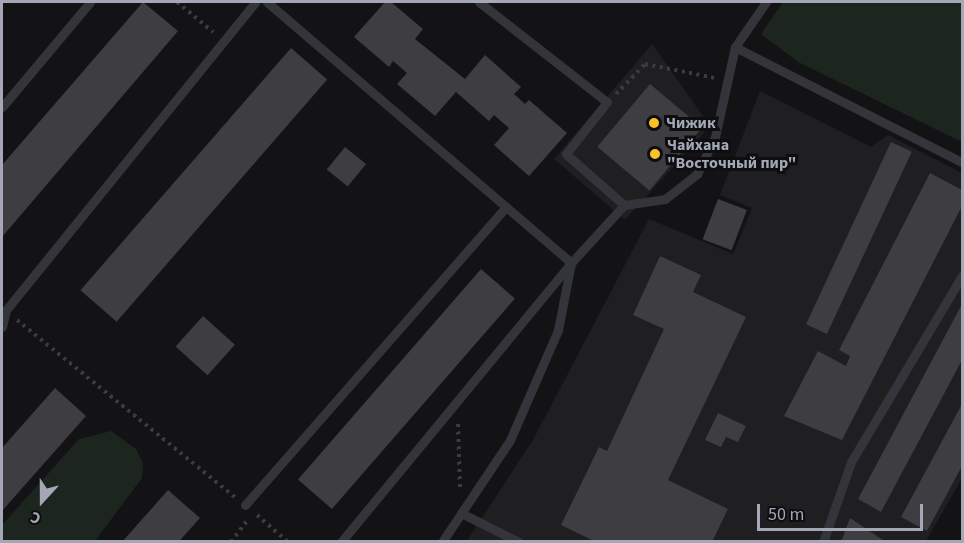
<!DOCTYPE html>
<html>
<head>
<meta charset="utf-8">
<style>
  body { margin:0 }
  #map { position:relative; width:964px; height:543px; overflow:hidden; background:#131315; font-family:"Source Sans 3",sans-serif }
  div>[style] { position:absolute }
  .built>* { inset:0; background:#1f1f22 }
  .green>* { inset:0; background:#1d251f }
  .building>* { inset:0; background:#3d3d42; transform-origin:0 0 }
  .path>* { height:4px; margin-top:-2px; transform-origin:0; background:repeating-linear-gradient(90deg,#3a3c41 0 3px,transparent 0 7.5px) }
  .lane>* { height:9px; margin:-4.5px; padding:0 4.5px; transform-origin:4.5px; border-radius:4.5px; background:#34353a }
  .dots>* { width:16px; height:16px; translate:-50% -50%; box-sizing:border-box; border:3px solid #0e0e10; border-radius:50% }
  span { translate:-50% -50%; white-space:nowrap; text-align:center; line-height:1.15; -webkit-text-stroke:6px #0e0e10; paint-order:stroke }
  .poi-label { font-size:16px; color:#a4a8b6; font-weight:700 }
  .left { translate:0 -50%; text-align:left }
  .frame { position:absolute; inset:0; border:3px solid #a4a8b6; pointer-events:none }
  .north { position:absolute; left:12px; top:471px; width:60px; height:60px; -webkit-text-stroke:4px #0e0e10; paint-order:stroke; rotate:201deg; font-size:16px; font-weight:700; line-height:24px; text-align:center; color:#a4a8b6 }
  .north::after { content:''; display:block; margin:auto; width:21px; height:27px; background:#a4a8b6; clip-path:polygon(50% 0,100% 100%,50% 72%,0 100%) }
  .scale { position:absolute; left:757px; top:504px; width:166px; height:27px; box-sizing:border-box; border:3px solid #a4a8b6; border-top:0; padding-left:8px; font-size:18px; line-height:21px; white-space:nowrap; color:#a4a8b6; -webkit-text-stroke:4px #0e0e10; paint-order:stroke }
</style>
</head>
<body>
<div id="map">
  <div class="built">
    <div style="clip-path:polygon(652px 44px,710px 126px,625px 220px,554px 159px)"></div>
    <div style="clip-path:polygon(760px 91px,871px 147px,888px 135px,962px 173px,962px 478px,926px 541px,466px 542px,533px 440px,649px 219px,733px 254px,752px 208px,720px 195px)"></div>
  </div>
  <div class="green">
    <div style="clip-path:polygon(783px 2px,962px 2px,962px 142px,798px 62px,761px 34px)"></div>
    <div style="clip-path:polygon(111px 431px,136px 449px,143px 463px,142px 478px,95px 541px,2px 541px,2px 525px,79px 439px)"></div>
  </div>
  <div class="building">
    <div style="clip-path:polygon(143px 2px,178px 31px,2px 237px,2px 165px)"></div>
    <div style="clip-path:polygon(385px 2px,391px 2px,423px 29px,415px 39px,465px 79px,485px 55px,521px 87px,514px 94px,525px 104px,529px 100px,567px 133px,529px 176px,494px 145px,509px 128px,494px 115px,489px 121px,456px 92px,435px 116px,397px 84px,407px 73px,393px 61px,389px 67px,354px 37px)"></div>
    <div style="left:291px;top:48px;width:48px;height:321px;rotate:41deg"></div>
    <div style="left:650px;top:84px;width:68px;height:82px;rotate:40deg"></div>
    <div style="left:891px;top:142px;width:23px;height:201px;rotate:25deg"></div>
    <div style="left:345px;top:147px;width:27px;height:29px;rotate:39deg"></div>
    <div style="clip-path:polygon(930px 173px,962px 190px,962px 206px,842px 440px,784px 416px,818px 351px,846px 366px,850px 356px,839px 350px)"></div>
    <div style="left:718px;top:199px;width:31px;height:43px;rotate:21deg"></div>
    <div style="clip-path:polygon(660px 256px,701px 275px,693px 292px,746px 317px,668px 480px,728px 509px,712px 542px,596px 542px,561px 525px,599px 447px,607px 451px,664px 329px,633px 315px)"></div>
    <div style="left:481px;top:269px;width:45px;height:279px;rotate:41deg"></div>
    <div style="clip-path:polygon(962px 304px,962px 360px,881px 512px,858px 499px)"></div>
    <div style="left:203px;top:316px;width:43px;height:41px;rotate:42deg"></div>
    <div style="clip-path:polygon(55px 388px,86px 416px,2px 511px,2px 448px)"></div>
    <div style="clip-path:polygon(962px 404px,962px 466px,927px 531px,901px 517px)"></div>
    <div style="clip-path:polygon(718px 413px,746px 426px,738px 442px,726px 437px,721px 447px,705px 440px)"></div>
    <div style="clip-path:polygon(168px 490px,200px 518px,182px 538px,179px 542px,122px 542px)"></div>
    <div style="clip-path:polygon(850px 518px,886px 542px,841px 542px)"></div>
  </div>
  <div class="path">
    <div style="left:177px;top:2px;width:47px;rotate:39.8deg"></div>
    <div style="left:616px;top:94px;width:42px;rotate:-46deg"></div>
    <div style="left:645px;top:64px;width:71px;rotate:11.3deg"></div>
    <div style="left:17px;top:320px;width:281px;rotate:39.1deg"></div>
    <div style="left:458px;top:424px;width:64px;rotate:88.2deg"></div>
    <div style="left:257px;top:515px;width:41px;rotate:41.1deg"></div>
    <div style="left:231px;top:542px;width:26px;rotate:-53deg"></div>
  </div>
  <div class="lane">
    <div style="left:267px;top:2px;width:401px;rotate:40.6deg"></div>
    <div style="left:571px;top:263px;width:362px;rotate:129.5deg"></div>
    <div style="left:479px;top:2px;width:162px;rotate:38deg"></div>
    <div style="left:607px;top:102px;width:66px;rotate:128.3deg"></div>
    <div style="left:566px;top:154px;width:77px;rotate:41.3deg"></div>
    <div style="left:735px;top:47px;width:254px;rotate:26.9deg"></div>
    <div style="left:2px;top:107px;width:137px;rotate:-50deg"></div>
    <div style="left:2px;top:327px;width:17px;rotate:-77deg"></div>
    <div style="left:6px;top:310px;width:396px;rotate:-51deg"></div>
    <div style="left:245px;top:505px;width:396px;rotate:-48.8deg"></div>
    <div style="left:461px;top:513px;width:65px;rotate:26.6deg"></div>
    <div style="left:442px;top:542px;width:123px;rotate:-56.3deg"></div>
    <div style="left:510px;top:440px;width:120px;rotate:-66.4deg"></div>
    <div style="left:558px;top:330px;width:68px;rotate:-79deg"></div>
    <div style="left:571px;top:263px;width:79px;rotate:-47.6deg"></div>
    <div style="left:624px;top:205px;width:41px;rotate:-8.3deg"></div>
    <div style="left:665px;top:199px;width:41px;rotate:-38deg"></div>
    <div style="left:697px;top:174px;width:41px;rotate:-64.1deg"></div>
    <div style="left:715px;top:137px;width:92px;rotate:-77.5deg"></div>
    <div style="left:735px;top:47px;width:55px;rotate:-55.4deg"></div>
    <div style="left:823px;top:542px;width:85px;rotate:-70.7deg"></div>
    <div style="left:851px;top:462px;width:217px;rotate:-59.2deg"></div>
  </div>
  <div class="dots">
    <div style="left:654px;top:123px;background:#fbc225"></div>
    <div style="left:655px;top:154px;background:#fbc225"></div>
  </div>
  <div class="poi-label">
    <span class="left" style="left:666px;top:123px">Чижик</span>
    <span class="left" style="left:667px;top:154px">Чайхана<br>"Восточный пир"</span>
  </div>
  <div class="frame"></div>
  <div class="north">С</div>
  <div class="scale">50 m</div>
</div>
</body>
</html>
